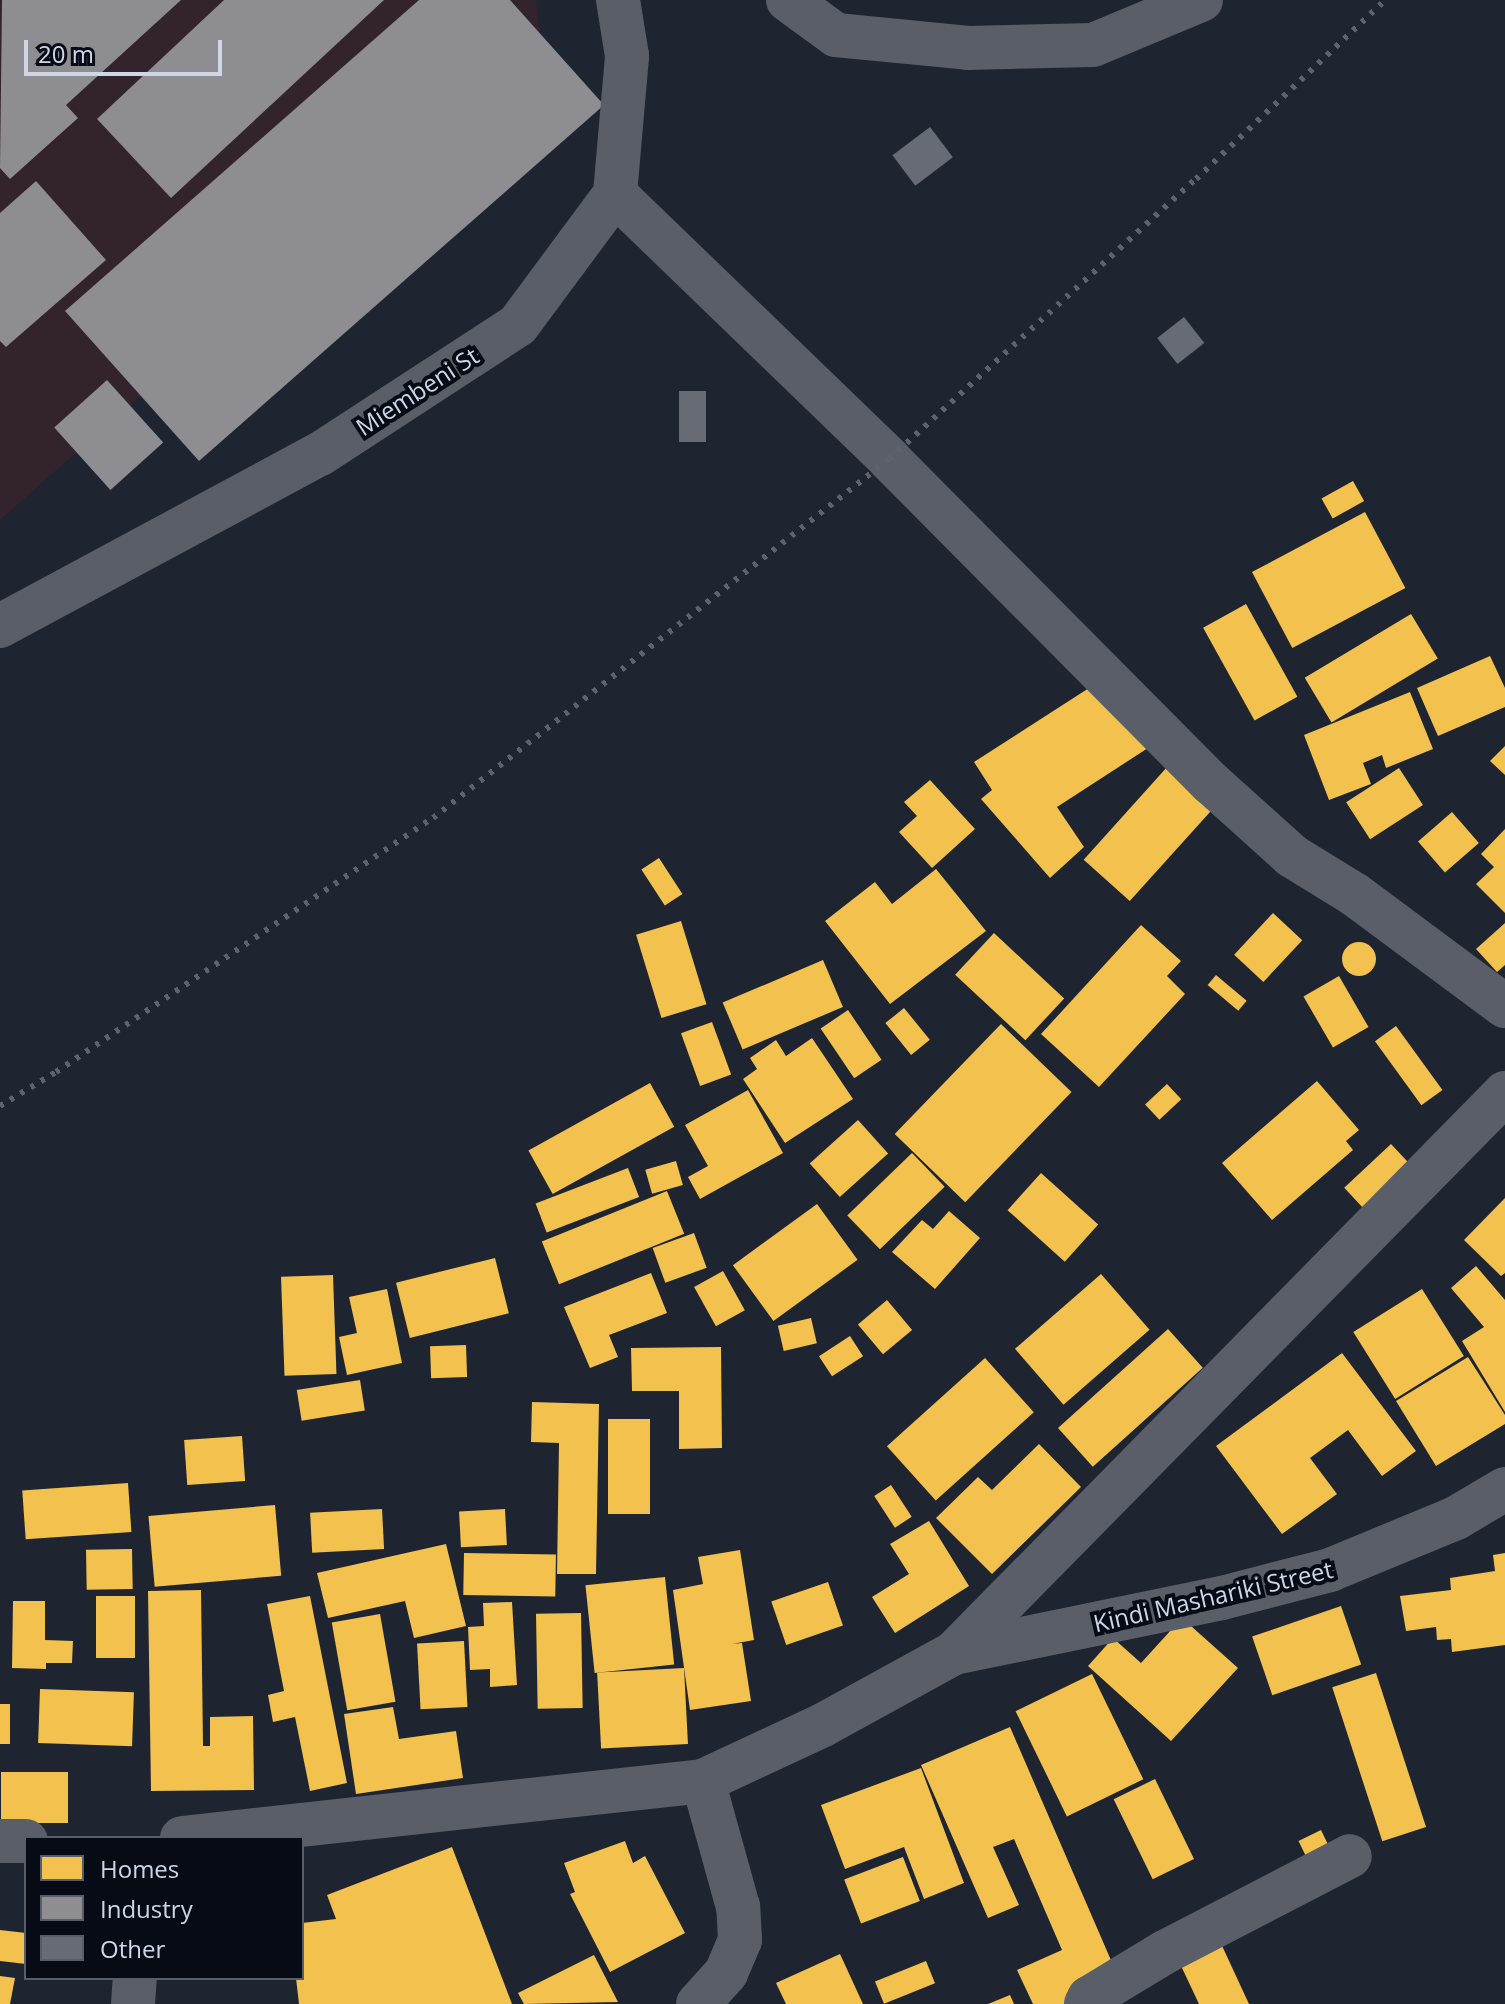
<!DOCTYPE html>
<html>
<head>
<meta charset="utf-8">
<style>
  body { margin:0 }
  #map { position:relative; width:1505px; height:2004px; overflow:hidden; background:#1f2431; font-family:"Open Sans",sans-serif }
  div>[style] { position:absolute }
  .industrial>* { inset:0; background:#32232c }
  .homes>* { inset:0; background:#f2c14e; transform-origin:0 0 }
  .round { border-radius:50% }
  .industry>* { inset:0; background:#8d8d92; transform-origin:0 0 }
  .building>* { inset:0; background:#666b76; transform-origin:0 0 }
  .minor>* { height:44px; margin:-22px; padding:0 22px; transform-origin:22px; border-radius:22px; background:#595e68 }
  .rail>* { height:6px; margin-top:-3px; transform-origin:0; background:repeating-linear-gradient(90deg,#5e626c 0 4px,transparent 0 12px) }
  span { translate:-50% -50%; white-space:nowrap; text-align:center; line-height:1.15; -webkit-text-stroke:8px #070b16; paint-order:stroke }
  .street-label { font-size:24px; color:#cfd7e7 }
  .legend { position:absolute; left:24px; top:1836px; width:280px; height:144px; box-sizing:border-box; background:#070b16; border:2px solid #575d6a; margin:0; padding:10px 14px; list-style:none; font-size:24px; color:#cfd7e7 }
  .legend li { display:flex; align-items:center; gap:16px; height:40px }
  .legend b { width:40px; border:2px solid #575d6a }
  .scale { position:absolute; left:24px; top:40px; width:198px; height:36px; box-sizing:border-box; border:4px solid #cfd7e7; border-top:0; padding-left:10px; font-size:24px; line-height:28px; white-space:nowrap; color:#cfd7e7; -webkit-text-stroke:6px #070b16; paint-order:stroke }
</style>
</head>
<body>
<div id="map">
  <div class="industrial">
    <div style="clip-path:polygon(0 0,536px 0,541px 42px,0 520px)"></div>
  </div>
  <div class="homes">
    <div style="left:1353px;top:481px;width:23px;height:36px;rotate:61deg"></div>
    <div style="left:1365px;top:512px;width:86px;height:128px;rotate:62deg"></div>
    <div style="left:1246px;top:604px;width:106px;height:49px;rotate:61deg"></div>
    <div style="left:1411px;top:614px;width:52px;height:124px;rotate:59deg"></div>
    <div style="clip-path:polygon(1490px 656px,1505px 688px,1505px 707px,1438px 736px,1417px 688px)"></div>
    <div style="clip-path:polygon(1103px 679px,1148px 748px,1057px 807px,1084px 847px,1050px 878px,981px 799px,992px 790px,974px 762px)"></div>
    <div style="clip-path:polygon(1410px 692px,1433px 749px,1386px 768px,1382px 755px,1363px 763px,1371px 784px,1329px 800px,1304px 735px)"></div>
    <div style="clip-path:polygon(1505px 746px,1505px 775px,1490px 761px)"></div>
    <div style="left:1168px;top:766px;width:62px;height:126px;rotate:42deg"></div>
    <div style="left:1399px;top:768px;width:44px;height:63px;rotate:57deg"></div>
    <div style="clip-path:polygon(930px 780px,975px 829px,932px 868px,899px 832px,917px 816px,904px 802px)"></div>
    <div style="left:1452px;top:812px;width:41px;height:45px;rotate:49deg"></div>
    <div style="clip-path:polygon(1505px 829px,1505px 913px,1476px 884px,1494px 867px,1481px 854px)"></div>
    <div style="left:659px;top:858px;width:43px;height:21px;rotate:57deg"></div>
    <div style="clip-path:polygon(936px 869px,986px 931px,890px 1004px,825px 921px,875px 882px,892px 904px)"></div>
    <div style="left:1273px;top:913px;width:40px;height:57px;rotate:43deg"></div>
    <div style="left:681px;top:921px;width:87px;height:47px;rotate:73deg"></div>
    <div style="clip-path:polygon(1505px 923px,1505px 965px,1497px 972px,1476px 949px)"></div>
    <div style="clip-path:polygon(1141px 925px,1181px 961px,1167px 976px,1185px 994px,1099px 1087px,1041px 1034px)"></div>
    <div style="left:994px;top:933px;width:96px;height:57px;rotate:43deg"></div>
    <div class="round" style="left:1342px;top:942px;width:34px;height:34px"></div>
    <div style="left:823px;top:960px;width:51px;height:109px;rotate:67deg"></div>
    <div style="left:1216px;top:975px;width:40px;height:13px;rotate:40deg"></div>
    <div style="left:1339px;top:976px;width:59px;height:41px;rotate:60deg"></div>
    <div style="left:904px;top:1008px;width:41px;height:24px;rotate:51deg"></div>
    <div style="left:848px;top:1010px;width:60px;height:33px;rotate:56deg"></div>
    <div style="left:712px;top:1022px;width:56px;height:33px;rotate:70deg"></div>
    <div style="left:1001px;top:1024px;width:98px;height:153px;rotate:44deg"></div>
    <div style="left:1396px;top:1026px;width:79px;height:26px;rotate:54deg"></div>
    <div style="clip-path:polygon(812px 1038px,853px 1099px,785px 1143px,743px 1079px,757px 1069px,750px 1058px,776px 1040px,786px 1056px)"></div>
    <div style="clip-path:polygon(1317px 1081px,1359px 1130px,1346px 1141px,1353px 1150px,1272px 1220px,1222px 1163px)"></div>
    <div style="left:650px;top:1083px;width:50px;height:139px;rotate:61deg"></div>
    <div style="left:1167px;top:1084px;width:21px;height:30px;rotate:47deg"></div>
    <div style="clip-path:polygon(748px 1090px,783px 1153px,700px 1199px,688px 1177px,708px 1166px,685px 1125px)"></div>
    <div style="left:858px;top:1120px;width:45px;height:65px;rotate:48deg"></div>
    <div style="left:1391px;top:1144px;width:35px;height:64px;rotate:47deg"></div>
    <div style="left:912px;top:1153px;width:47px;height:90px;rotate:46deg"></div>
    <div style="left:676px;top:1161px;width:25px;height:32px;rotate:74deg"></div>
    <div style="left:628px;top:1168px;width:31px;height:99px;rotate:69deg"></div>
    <div style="left:1041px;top:1173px;width:77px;height:50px;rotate:42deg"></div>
    <div style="left:667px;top:1191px;width:46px;height:135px;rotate:68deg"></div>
    <div style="clip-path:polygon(1505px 1198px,1505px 1273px,1501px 1276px,1464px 1240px)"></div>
    <div style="left:817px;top:1204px;width:69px;height:104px;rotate:54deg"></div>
    <div style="clip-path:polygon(949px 1211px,980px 1238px,935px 1289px,892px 1252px,922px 1220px,933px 1229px)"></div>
    <div style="left:694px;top:1233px;width:37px;height:44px;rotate:70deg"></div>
    <div style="left:495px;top:1258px;width:57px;height:102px;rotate:76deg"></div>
    <div style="clip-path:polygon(1476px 1266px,1505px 1300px,1505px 1412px,1462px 1341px,1484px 1327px,1451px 1288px)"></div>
    <div style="left:723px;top:1271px;width:45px;height:33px;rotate:61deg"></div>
    <div style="clip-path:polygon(651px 1273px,667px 1313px,609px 1335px,618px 1357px,590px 1368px,564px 1307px)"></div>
    <div style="left:1101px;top:1274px;width:74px;height:114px;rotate:49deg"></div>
    <div style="left:333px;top:1275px;width:99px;height:52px;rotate:88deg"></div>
    <div style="clip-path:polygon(387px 1289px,402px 1363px,347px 1375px,339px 1337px,357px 1333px,349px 1297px)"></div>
    <div style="left:1422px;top:1289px;width:79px;height:81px;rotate:58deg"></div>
    <div style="left:887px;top:1300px;width:39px;height:38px;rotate:50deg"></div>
    <div style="left:811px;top:1318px;width:26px;height:34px;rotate:77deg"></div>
    <div style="left:1168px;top:1329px;width:52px;height:148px;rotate:48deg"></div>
    <div style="left:850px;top:1336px;width:24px;height:37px;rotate:57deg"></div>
    <div style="left:466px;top:1345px;width:32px;height:36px;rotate:88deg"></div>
    <div style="clip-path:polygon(721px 1347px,722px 1448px,679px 1449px,679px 1391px,632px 1391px,631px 1348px)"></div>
    <div style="clip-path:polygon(1342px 1353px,1416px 1451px,1382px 1476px,1348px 1430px,1310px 1458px,1337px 1494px,1282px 1534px,1216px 1446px)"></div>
    <div style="clip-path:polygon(1468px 1357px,1505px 1415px,1505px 1424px,1436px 1466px,1396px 1401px)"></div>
    <div style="left:985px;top:1358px;width:73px;height:132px;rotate:48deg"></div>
    <div style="left:360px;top:1380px;width:31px;height:64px;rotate:81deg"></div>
    <div style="clip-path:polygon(532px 1402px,599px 1404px,596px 1574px,557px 1574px,559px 1443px,531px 1442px)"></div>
    <div style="left:608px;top:1419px;width:42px;height:95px"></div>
    <div style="left:242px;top:1436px;width:45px;height:58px;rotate:86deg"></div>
    <div style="clip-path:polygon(1039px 1444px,1081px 1487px,992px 1574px,936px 1518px,978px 1477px,992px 1490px)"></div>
    <div style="left:128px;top:1483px;width:49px;height:106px;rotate:86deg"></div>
    <div style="left:891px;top:1485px;width:38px;height:20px;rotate:57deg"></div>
    <div style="left:275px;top:1505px;width:71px;height:127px;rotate:85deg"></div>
    <div style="left:382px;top:1509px;width:40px;height:72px;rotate:87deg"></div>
    <div style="left:505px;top:1509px;width:36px;height:46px;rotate:87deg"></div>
    <div style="clip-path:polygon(929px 1521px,969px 1586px,895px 1633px,872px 1597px,909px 1574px,890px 1544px)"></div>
    <div style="clip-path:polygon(446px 1544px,466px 1626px,414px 1638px,405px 1601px,328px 1618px,317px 1573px)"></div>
    <div style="left:132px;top:1549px;width:40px;height:46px;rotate:89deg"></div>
    <div style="clip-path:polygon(740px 1550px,754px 1640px,732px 1644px,742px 1643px,751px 1701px,690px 1710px,673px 1590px,703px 1584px,698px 1557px)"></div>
    <div style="left:464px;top:1553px;width:92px;height:42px;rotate:1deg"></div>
    <div style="clip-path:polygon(1505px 1553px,1505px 1645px,1452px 1652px,1451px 1639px,1437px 1640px,1436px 1627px,1406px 1631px,1400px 1596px,1451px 1590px,1450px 1578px,1495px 1571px,1493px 1555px)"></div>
    <div style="left:665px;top:1577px;width:88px;height:80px;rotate:84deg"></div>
    <div style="left:828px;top:1582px;width:46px;height:60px;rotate:71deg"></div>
    <div style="clip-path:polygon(201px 1590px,203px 1746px,210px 1746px,210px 1717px,253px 1716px,254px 1790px,151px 1791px,148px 1591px)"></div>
    <div style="left:96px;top:1596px;width:39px;height:62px"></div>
    <div style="clip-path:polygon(310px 1596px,347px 1783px,310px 1791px,295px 1717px,273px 1722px,268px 1695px,284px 1691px,267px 1604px)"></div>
    <div style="clip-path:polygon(13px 1601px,45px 1601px,45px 1640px,73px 1641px,72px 1663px,46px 1663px,46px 1669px,12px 1668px)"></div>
    <div style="clip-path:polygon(512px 1602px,517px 1685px,490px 1687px,490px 1669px,470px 1670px,468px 1627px,484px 1626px,483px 1603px)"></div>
    <div style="left:1341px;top:1606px;width:62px;height:94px;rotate:71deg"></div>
    <div style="left:581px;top:1613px;width:95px;height:45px;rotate:89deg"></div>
    <div style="left:380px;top:1614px;width:89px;height:49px;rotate:80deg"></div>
    <div style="clip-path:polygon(1182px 1618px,1238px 1668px,1171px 1741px,1088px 1666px,1113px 1638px,1141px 1663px)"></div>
    <div style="left:464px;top:1641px;width:66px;height:47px;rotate:87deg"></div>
    <div style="left:684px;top:1668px;width:76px;height:87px;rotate:87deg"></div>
    <div style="left:1376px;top:1673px;width:162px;height:46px;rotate:72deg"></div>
    <div style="left:1092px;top:1674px;width:117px;height:85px;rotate:64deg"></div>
    <div style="left:40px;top:1689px;width:94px;height:54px;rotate:2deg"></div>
    <div style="left:0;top:1704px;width:10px;height:40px"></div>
    <div style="clip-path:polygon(393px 1707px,399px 1739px,456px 1731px,463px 1778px,356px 1794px,344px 1714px)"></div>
    <div style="clip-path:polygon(1010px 1727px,1120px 1981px,1065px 2004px,1033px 2004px,1017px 1970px,1062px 1950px,1014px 1839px,993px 1847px,1019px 1905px,988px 1918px,921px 1765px)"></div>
    <div style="clip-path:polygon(921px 1768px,964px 1883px,924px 1899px,904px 1847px,845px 1869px,821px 1805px)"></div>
    <div style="left:1px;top:1772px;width:67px;height:51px"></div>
    <div style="left:1155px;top:1779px;width:89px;height:46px;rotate:64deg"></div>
    <div style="left:1321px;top:1830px;width:28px;height:25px;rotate:64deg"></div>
    <div style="clip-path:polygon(625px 1841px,633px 1863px,645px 1856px,685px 1933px,610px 1972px,570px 1894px,575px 1892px,564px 1863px)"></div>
    <div style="clip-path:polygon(452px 1847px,512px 2004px,299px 2004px,296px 1978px,302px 1978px,302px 1923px,336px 1919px,327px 1895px)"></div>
    <div style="left:903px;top:1857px;width:47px;height:63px;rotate:69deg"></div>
    <div style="clip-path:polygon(0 1930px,26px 1933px,26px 1964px,0 1961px)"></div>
    <div style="clip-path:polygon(1217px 1935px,1249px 2004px,1199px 2004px,1175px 1953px)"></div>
    <div style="clip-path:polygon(840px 1954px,863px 2004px,786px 2004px,776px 1983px)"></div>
    <div style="clip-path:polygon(594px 1955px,618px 2002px,524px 2004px,518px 1993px)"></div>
    <div style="left:926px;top:1961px;width:24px;height:55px;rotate:68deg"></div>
    <div style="clip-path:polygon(0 1976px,15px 1978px,10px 2004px,0 2004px)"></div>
    <div style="clip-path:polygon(1010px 1995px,1014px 2004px,988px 2004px)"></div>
  </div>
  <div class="industry">
    <div style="clip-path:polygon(2px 0,181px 0,66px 105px,78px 118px,10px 179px,0 168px)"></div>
    <div style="clip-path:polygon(224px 0,384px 0,171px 198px,97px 119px)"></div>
    <div style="clip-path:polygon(419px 0,510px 0,604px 105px,199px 461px,65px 311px)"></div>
    <div style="clip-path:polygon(36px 181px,106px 260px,6px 347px,0 341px,0 213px)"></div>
    <div style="left:107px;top:380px;width:84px;height:71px;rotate:48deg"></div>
  </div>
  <div class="building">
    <div style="left:930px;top:127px;width:38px;height:47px;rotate:53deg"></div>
    <div style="left:1184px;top:317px;width:33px;height:34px;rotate:52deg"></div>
    <div style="left:679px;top:391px;width:27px;height:51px"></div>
  </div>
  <div class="minor">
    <div style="left:788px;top:0;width:59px;rotate:36.1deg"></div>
    <div style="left:836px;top:35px;width:133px;rotate:5.6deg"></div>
    <div style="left:968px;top:48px;width:125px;rotate:-1.4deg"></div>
    <div style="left:1093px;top:45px;width:117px;rotate:-22.6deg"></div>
    <div style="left:615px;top:194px;width:381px;rotate:44deg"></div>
    <div style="left:889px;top:459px;width:457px;rotate:45.2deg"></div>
    <div style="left:1211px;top:783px;width:109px;rotate:42deg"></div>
    <div style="left:1292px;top:856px;width:73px;rotate:31.5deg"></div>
    <div style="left:1354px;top:894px;width:188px;rotate:36.6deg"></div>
    <div style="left:0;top:626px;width:363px;rotate:-28.3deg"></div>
    <div style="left:320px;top:454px;width:236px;rotate:-33.1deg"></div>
    <div style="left:518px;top:325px;width:163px;rotate:-53.5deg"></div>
    <div style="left:615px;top:194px;width:139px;rotate:-85deg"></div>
    <div style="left:627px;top:56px;width:57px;rotate:-99.1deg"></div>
    <div style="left:954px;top:1653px;width:274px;rotate:-11.6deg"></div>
    <div style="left:1222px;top:1598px;width:112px;rotate:-14.5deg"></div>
    <div style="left:1330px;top:1570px;width:136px;rotate:-22.4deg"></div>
    <div style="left:1456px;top:1518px;width:57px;rotate:-30.6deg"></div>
    <div style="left:182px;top:1838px;width:524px;rotate:-6.24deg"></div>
    <div style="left:703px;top:1781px;width:132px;rotate:-25deg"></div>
    <div style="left:823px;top:1725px;width:149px;rotate:-28.8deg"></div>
    <div style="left:954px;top:1653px;width:786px;rotate:-45.46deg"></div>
    <div style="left:0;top:1841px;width:26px"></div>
    <div style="left:133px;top:2004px;width:26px;rotate:-86deg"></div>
    <div style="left:698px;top:2004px;width:42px;rotate:-47.9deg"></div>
    <div style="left:726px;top:1973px;width:36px;rotate:-67deg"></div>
    <div style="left:740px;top:1940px;width:33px;rotate:-93deg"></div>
    <div style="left:738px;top:1907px;width:131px;rotate:-105.5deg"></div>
    <div style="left:1086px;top:2004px;width:7px;rotate:-63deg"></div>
    <div style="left:1089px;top:1998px;width:89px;rotate:-31.2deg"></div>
    <div style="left:1165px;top:1952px;width:208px;rotate:-27.4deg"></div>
  </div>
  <div class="rail">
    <div style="left:0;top:1106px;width:66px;rotate:-31.3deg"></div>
    <div style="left:56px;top:1072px;width:455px;rotate:-34deg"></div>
    <div style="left:433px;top:818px;width:580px;rotate:-38.21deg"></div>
    <div style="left:889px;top:459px;width:416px;rotate:-42.4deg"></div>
    <div style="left:1196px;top:179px;width:260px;rotate:-43.4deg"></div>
  </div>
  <div class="street-label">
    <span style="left:417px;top:391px;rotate:-33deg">Miembeni St</span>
    <span style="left:1213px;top:1596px;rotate:-13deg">Kindi Mashariki Street</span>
  </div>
  <ul class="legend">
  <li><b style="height:22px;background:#f2c14e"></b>Homes</li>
  <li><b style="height:22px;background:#8d8d92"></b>Industry</li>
  <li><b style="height:22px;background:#666b76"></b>Other</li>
  </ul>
  <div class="scale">20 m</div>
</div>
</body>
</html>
